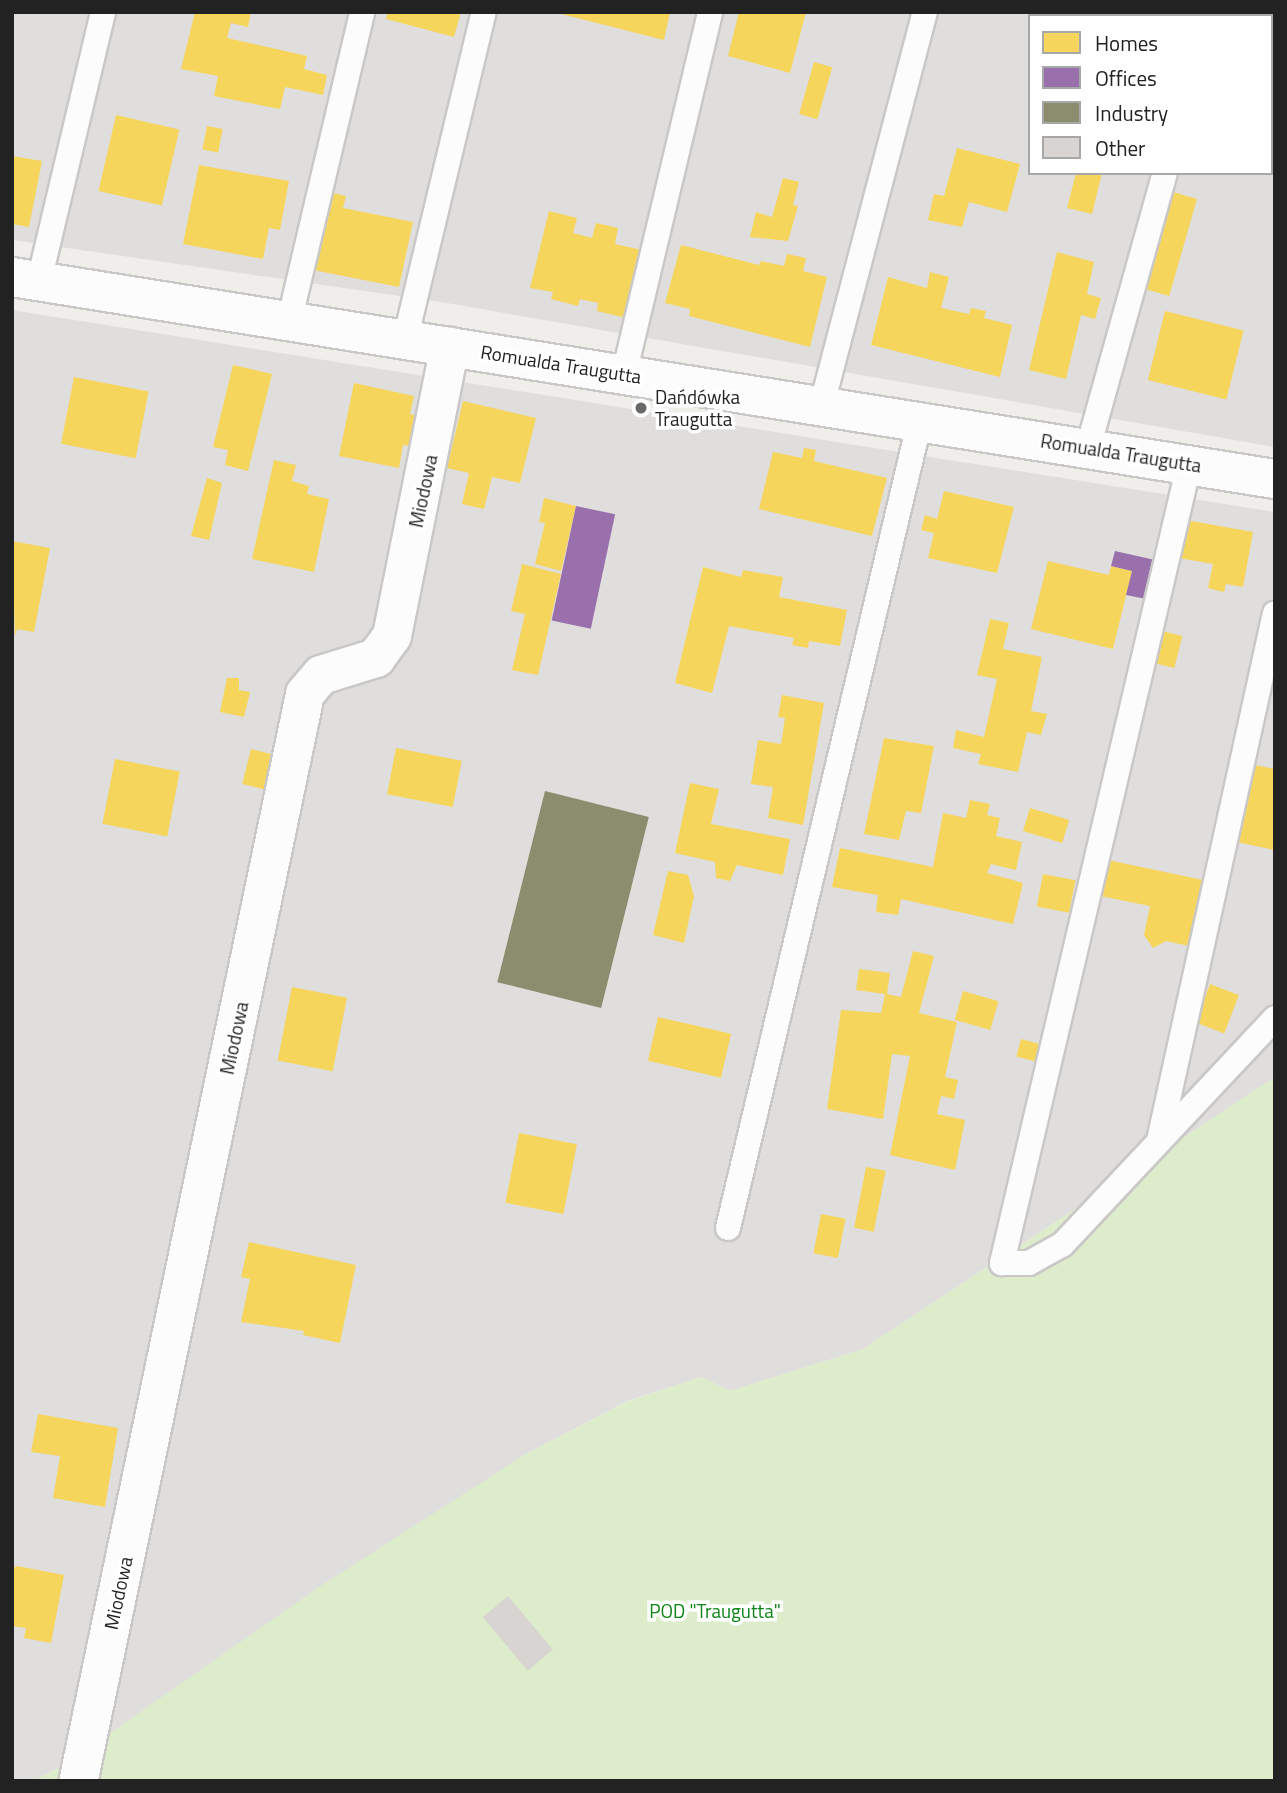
<!DOCTYPE html>
<html>
<head>
<meta charset="utf-8">
<style>
  body { margin:0 }
  #map { position:relative; width:1287px; height:1793px; overflow:hidden; background:#f0eeeb; font-family:"Titillium Web",sans-serif }
  div>[style] { position:absolute }
  .residential>* { inset:0; background:#dfdedc }
  .grass>* { inset:0; background:#ddeccb }
  .homes>* { inset:0; background:#f6d55c; transform-origin:0 0 }
  .offices>* { inset:0; background:#9970ab; transform-origin:0 0 }
  .industry>* { inset:0; background:#8c8c6e; transform-origin:0 0 }
  .building>* { inset:0; background:#d7d4d2; transform-origin:0 0 }
  .roads { filter:drop-shadow(2px 0 #c9c8c7) drop-shadow(-2px 0 #c9c8c7) drop-shadow(0 2px #c9c8c7) drop-shadow(0 -2px #c9c8c7) }
  .service>* { height:24px; margin:-12px; padding:0 12px; transform-origin:12px; border-radius:12px; background:#fdfcfc }
  .minor>* { height:38px; margin:-19px; padding:0 19px; transform-origin:19px; border-radius:19px; background:#fdfcfc }
  .dots>* { width:19px; height:19px; translate:-50% -50%; box-sizing:border-box; border:4px solid #fff; border-radius:50% }
  span { translate:-50% -50%; white-space:nowrap; text-align:center; line-height:1.15; -webkit-text-stroke:7px #fff; paint-order:stroke }
  .street-label { font-size:19px; color:#222 }
  .poi-label { font-size:19px; color:#222 }
  .left { translate:0 -50%; text-align:left }
  .park-label { font-size:19px; color:#0c8416 }
  .frame { position:absolute; inset:0; border:14px solid #222; pointer-events:none }
  .legend { position:absolute; left:1028px; top:14px; width:245px; height:161px; box-sizing:border-box; background:#fff; border:2px solid #a7a7a7; margin:0; padding:9px 12px; list-style:none; font-size:21px; color:#222 }
  .legend li { display:flex; align-items:center; gap:14px; height:35px }
  .legend b { width:35px; border:2px solid #a7a7a7 }
</style>
</head>
<body>
<div id="map">
  <div class="residential">
    <div style="clip-path:polygon(evenodd,12px 12px,1275px 12px,1275px 447px,441px 302px,12px 240px,12px 12px,1030px 16px,1271px 16px,1271px 173px,1030px 173px,1030px 16px)"></div>
    <div style="clip-path:polygon(12px 310px,1275px 512px,1275px 1077px,863px 1349px,730px 1391px,701px 1377px,627px 1401px,526px 1454px,66px 1764px,33px 1781px,12px 1781px)"></div>
  </div>
  <div class="grass">
    <div style="clip-path:polygon(1275px 1077px,1275px 1781px,33px 1781px,66px 1764px,319px 1587px,526px 1454px,628px 1401px,701px 1377px,730px 1391px,863px 1349px)"></div>
  </div>
  <div class="homes">
    <div style="clip-path:polygon(195px 12px,251px 12px,248px 27px,231px 23px,227px 38px,307px 56px,304px 69px,327px 75px,323px 95px,285px 87px,280px 109px,214px 96px,218px 76px,181px 69px)"></div>
    <div style="clip-path:polygon(388px 12px,461px 12px,454px 37px,386px 19px)"></div>
    <div style="clip-path:polygon(553px 12px,670px 12px,664px 40px)"></div>
    <div style="clip-path:polygon(739px 12px,806px 12px,790px 73px,728px 56px)"></div>
    <div style="left:814px;top:62px;width:19px;height:54px;rotate:16deg"></div>
    <div style="left:116px;top:115px;width:65px;height:78px;rotate:13deg"></div>
    <div style="left:207px;top:126px;width:16px;height:24px;rotate:11deg"></div>
    <div style="clip-path:polygon(957px 148px,1020px 164px,1007px 212px,969px 202px,962px 227px,928px 220px,934px 194px,944px 196px)"></div>
    <div style="clip-path:polygon(12px 156px,42px 161px,29px 227px,12px 224px)"></div>
    <div style="clip-path:polygon(199px 165px,289px 181px,280px 230px,269px 228px,263px 259px,183px 244px)"></div>
    <div style="clip-path:polygon(1076px 173px,1102px 173px,1092px 214px,1067px 208px)"></div>
    <div style="clip-path:polygon(783px 178px,799px 182px,793px 205px,798px 206px,788px 241px,750px 237px,756px 212px,772px 217px)"></div>
    <div style="clip-path:polygon(329px 192px,346px 196px,343px 208px,413px 222px,399px 287px,313px 270px)"></div>
    <div style="left:1173px;top:192px;width:25px;height:101px;rotate:16deg"></div>
    <div style="clip-path:polygon(549px 211px,577px 218px,573px 233px,592px 238px,596px 223px,618px 228px,615px 244px,642px 250px,626px 318px,597px 311px,598px 303px,580px 299px,578px 306px,551px 299px,553px 292px,530px 288px)"></div>
    <div style="clip-path:polygon(681px 245px,759px 265px,761px 261px,784px 266px,787px 254px,806px 258px,803px 271px,827px 277px,810px 347px,689px 316px,690px 309px,665px 303px)"></div>
    <div style="clip-path:polygon(1057px 252px,1094px 262px,1087px 294px,1101px 298px,1095px 319px,1081px 315px,1066px 379px,1029px 370px)"></div>
    <div style="clip-path:polygon(930px 272px,949px 277px,941px 308px,969px 314px,971px 308px,986px 311px,984px 318px,1012px 325px,1000px 377px,871px 345px,888px 277px,927px 288px)"></div>
    <div style="left:1165px;top:311px;width:81px;height:71px;rotate:14deg"></div>
    <div style="clip-path:polygon(233px 365px,272px 374px,248px 471px,225px 465px,228px 450px,213px 447px)"></div>
    <div style="left:74px;top:377px;width:76px;height:68px;rotate:11deg"></div>
    <div style="clip-path:polygon(354px 383px,414px 396px,410px 414px,419px 416px,413px 447px,403px 445px,399px 468px,339px 456px)"></div>
    <div style="clip-path:polygon(463px 401px,536px 418px,520px 483px,492px 477px,484px 509px,462px 504px,469px 473px,447px 468px)"></div>
    <div style="clip-path:polygon(804px 448px,816px 450px,814px 461px,887px 478px,872px 536px,759px 509px,773px 452px,802px 458px)"></div>
    <div style="clip-path:polygon(274px 460px,296px 465px,292px 481px,309px 486px,307px 494px,329px 499px,314px 572px,252px 559px)"></div>
    <div style="clip-path:polygon(207px 478px,222px 483px,209px 540px,191px 536px)"></div>
    <div style="clip-path:polygon(944px 491px,1014px 507px,997px 573px,928px 558px,934px 533px,921px 530px,925px 515px,937px 519px)"></div>
    <div style="clip-path:polygon(544px 498px,576px 506px,561px 571px,535px 564px,545px 523px,539px 522px)"></div>
    <div style="clip-path:polygon(1186px 520px,1253px 532px,1243px 587px,1226px 584px,1224px 592px,1208px 588px,1213px 564px,1179px 558px)"></div>
    <div style="clip-path:polygon(12px 541px,50px 548px,34px 632px,17px 629px,15px 636px)"></div>
    <div style="clip-path:polygon(1048px 561px,1109px 575px,1111px 566px,1132px 571px,1113px 649px,1031px 629px)"></div>
    <div style="clip-path:polygon(522px 564px,561px 574px,538px 675px,512px 670px,525px 614px,511px 611px)"></div>
    <div style="clip-path:polygon(703px 567px,741px 577px,743px 570px,783px 577px,779px 597px,847px 610px,840px 646px,809px 641px,808px 648px,792px 645px,794px 638px,729px 626px,712px 693px,675px 683px)"></div>
    <div style="clip-path:polygon(990px 619px,1009px 623px,1003px 649px,1042px 657px,1031px 711px,1047px 714px,1041px 735px,1027px 732px,1018px 772px,978px 764px,981px 754px,953px 748px,956px 730px,984px 737px,997px 679px,977px 675px)"></div>
    <div style="left:1162px;top:631px;width:21px;height:33px;rotate:14deg"></div>
    <div style="clip-path:polygon(227px 678px,239px 678px,239px 690px,250px 692px,244px 717px,220px 712px)"></div>
    <div style="clip-path:polygon(782px 695px,824px 703px,803px 825px,768px 818px,773px 787px,751px 784px,758px 740px,781px 744px,785px 718px,778px 717px)"></div>
    <div style="clip-path:polygon(884px 738px,934px 746px,921px 813px,906px 811px,899px 840px,864px 834px)"></div>
    <div style="left:396px;top:748px;width:67px;height:47px;rotate:11deg"></div>
    <div style="left:251px;top:749px;width:25px;height:36px;rotate:14deg"></div>
    <div style="left:115px;top:759px;width:66px;height:66px;rotate:11deg"></div>
    <div style="clip-path:polygon(1250px 764px,1275px 769px,1274px 850px,1232px 841px)"></div>
    <div style="clip-path:polygon(690px 783px,719px 789px,711px 824px,790px 839px,783px 875px,737px 865px,730px 881px,716px 878px,715px 862px,675px 853px)"></div>
    <div style="clip-path:polygon(970px 800px,990px 804px,987px 815px,1000px 818px,996px 836px,1022px 842px,1016px 870px,991px 864px,987px 873px,1023px 883px,1013px 924px,901px 899px,898px 915px,876px 912px,878px 895px,832px 887px,840px 848px,933px 867px,943px 813px,966px 818px)"></div>
    <div style="left:1030px;top:808px;width:41px;height:24px;rotate:17deg"></div>
    <div style="clip-path:polygon(1108px 860px,1203px 880px,1189px 946px,1166px 941px,1153px 948px,1144px 935px,1150px 906px,1100px 896px)"></div>
    <div style="clip-path:polygon(668px 871px,688px 875px,694px 896px,684px 943px,653px 935px)"></div>
    <div style="left:1043px;top:874px;width:33px;height:33px;rotate:11deg"></div>
    <div style="clip-path:polygon(913px 951px,934px 956px,919px 1013px,957px 1022px,945px 1077px,958px 1080px,954px 1099px,941px 1096px,937px 1114px,965px 1120px,955px 1170px,890px 1155px,910px 1056px,892px 1054px,883px 1119px,827px 1109px,841px 1010px,881px 1013px,885px 994px,856px 990px,859px 969px,890px 973px,887px 994px,901px 997px)"></div>
    <div style="left:1210px;top:984px;width:31px;height:41px;rotate:21deg"></div>
    <div style="left:292px;top:987px;width:56px;height:75px;rotate:11deg"></div>
    <div style="left:963px;top:991px;width:37px;height:30px;rotate:16deg"></div>
    <div style="left:658px;top:1017px;width:75px;height:45px;rotate:13deg"></div>
    <div style="left:1021px;top:1039px;width:24px;height:18px;rotate:15deg"></div>
    <div style="left:519px;top:1133px;width:59px;height:71px;rotate:11deg"></div>
    <div style="left:866px;top:1167px;width:20px;height:62px;rotate:11deg"></div>
    <div style="left:821px;top:1214px;width:25px;height:40px;rotate:11deg"></div>
    <div style="clip-path:polygon(249px 1242px,356px 1265px,340px 1343px,303px 1335px,304px 1331px,241px 1322px,250px 1279px,241px 1277px)"></div>
    <div style="clip-path:polygon(38px 1414px,118px 1428px,105px 1507px,53px 1498px,60px 1456px,31px 1452px)"></div>
    <div style="clip-path:polygon(17px 1566px,64px 1575px,51px 1643px,24px 1638px,26px 1628px,12px 1626px,12px 1569px)"></div>
  </div>
  <div class="offices">
    <div style="left:576px;top:506px;width:40px;height:117px;rotate:12deg"></div>
    <div style="clip-path:polygon(1115px 551px,1155px 560px,1146px 599px,1126px 595px,1132px 571px,1111px 566px)"></div>
  </div>
  <div class="industry">
    <div style="left:545px;top:791px;width:107px;height:197px;rotate:14deg"></div>
  </div>
  <div class="building">
    <div style="left:508px;top:1596px;width:70px;height:33px;rotate:50deg"></div>
  </div>
  <div class="roads">
    <div class="service">
      <div style="left:1209px;top:16px;width:4px;rotate:-76deg"></div>
      <div style="left:39px;top:281px;width:277px;rotate:-76.6deg"></div>
      <div style="left:289px;top:322px;width:318px;rotate:-76.7deg"></div>
      <div style="left:405px;top:340px;width:337px;rotate:-76.5deg"></div>
      <div style="left:624px;top:374px;width:372px;rotate:-76.6deg"></div>
      <div style="left:822px;top:404px;width:405px;rotate:-75.3deg"></div>
      <div style="left:1088px;top:448px;width:286px;rotate:-74.4deg"></div>
      <div style="left:1189px;top:465px;width:820px;rotate:103.19deg"></div>
      <div style="left:1002px;top:1263px;width:27px"></div>
      <div style="left:1029px;top:1263px;width:38px;rotate:-29deg"></div>
      <div style="left:1062px;top:1245px;width:311px;rotate:-46.8deg"></div>
      <div style="left:1160px;top:1136px;width:535px;rotate:-77.6deg"></div>
      <div style="left:728px;top:1228px;width:830px;rotate:-76.63deg"></div>
    </div>
    <div class="minor">
      <div style="left:12px;top:277px;width:1279px;rotate:9.09deg"></div>
      <div style="left:79px;top:1778px;width:1107px;rotate:-78.22deg"></div>
      <div style="left:305px;top:694px;width:25px;rotate:-50deg"></div>
      <div style="left:321px;top:675px;width:58px;rotate:-17.2deg"></div>
      <div style="left:376px;top:658px;width:27px;rotate:-54deg"></div>
      <div style="left:392px;top:636px;width:295px;rotate:-78.7deg"></div>
    </div>
  </div>
  <div class="dots">
    <div style="left:641px;top:408px;background:#6a6968"></div>
  </div>
  <div class="street-label">
    <span style="left:561px;top:364px;rotate:9deg">Romualda Traugutta</span>
    <span style="left:1121px;top:453px;rotate:9deg">Romualda Traugutta</span>
    <span style="left:423px;top:491px;rotate:-78deg">Miodowa</span>
    <span style="left:234px;top:1038px;rotate:-78deg">Miodowa</span>
    <span style="left:118px;top:1593px;rotate:-78deg">Miodowa</span>
  </div>
  <div class="poi-label">
    <span class="left" style="left:655px;top:408px">Dańdówka<br>Traugutta</span>
  </div>
  <div class="park-label">
    <span style="left:715px;top:1611px">POD "Traugutta"</span>
  </div>
  <div class="frame"></div>
  <ul class="legend">
  <li><b style="height:19px;background:#f6d55c"></b>Homes</li>
  <li><b style="height:19px;background:#9970ab"></b>Offices</li>
  <li><b style="height:19px;background:#8c8c6e"></b>Industry</li>
  <li><b style="height:19px;background:#d7d4d2"></b>Other</li>
  </ul>
</div>
</body>
</html>
